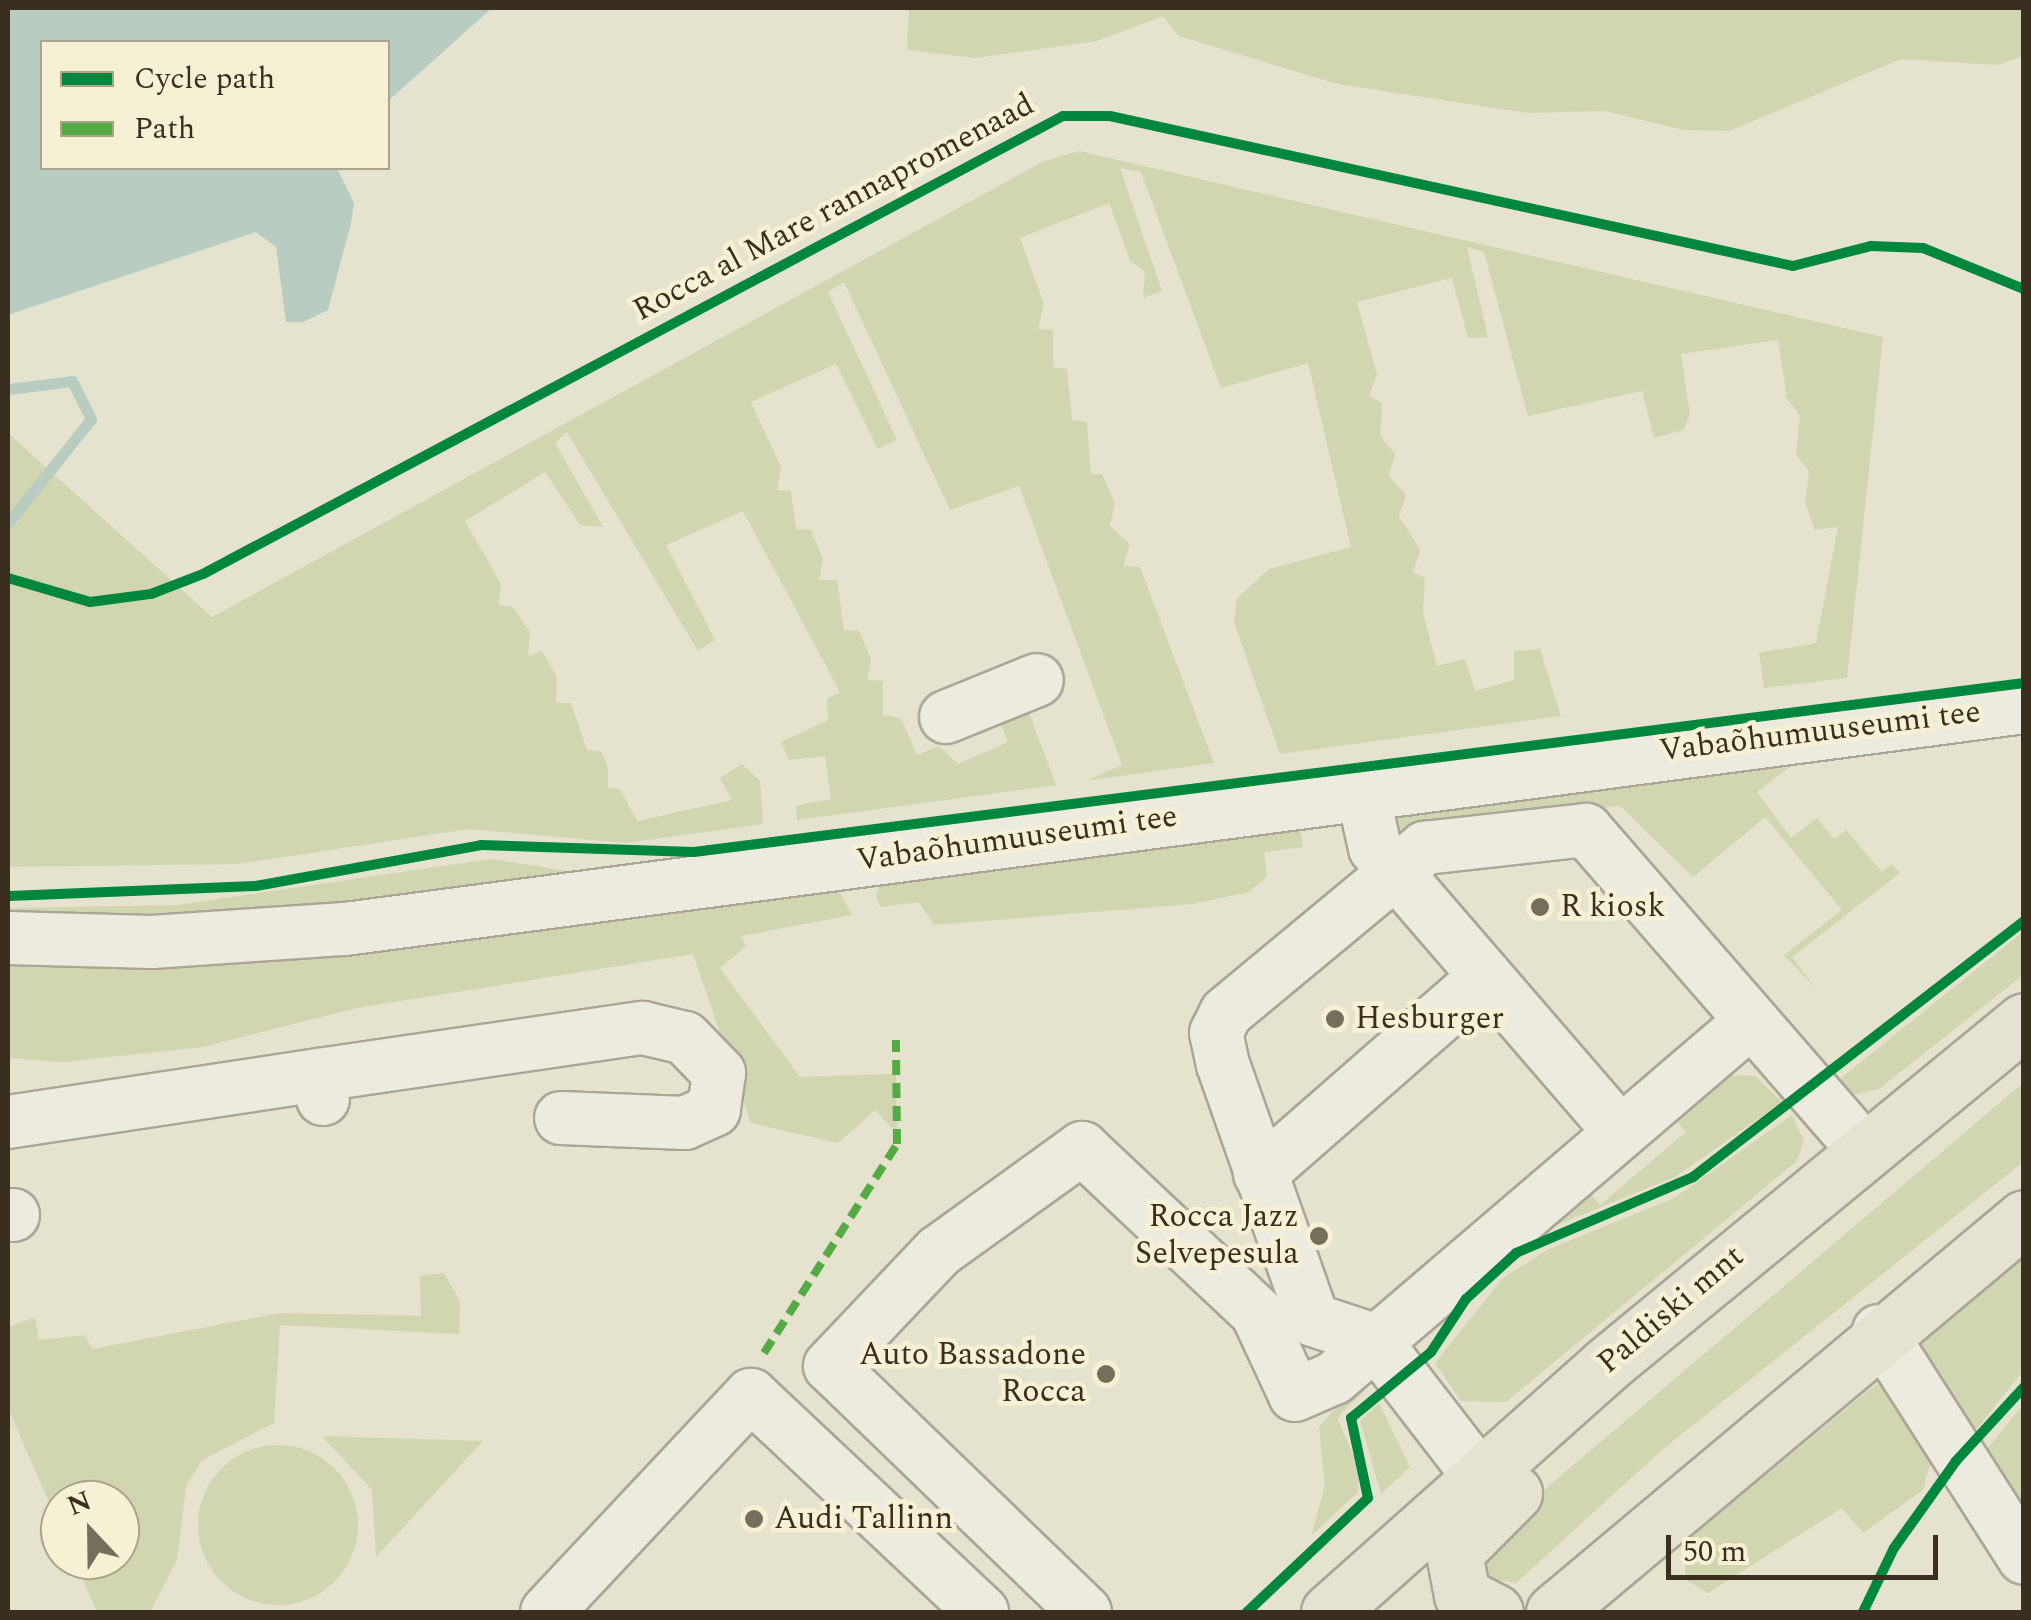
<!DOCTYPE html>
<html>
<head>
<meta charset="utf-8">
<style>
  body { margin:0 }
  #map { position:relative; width:2031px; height:1620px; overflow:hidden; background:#e5e2ce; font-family:Spectral,serif }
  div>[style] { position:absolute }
  .green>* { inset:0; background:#d1d6b0 }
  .round { border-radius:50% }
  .water>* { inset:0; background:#b9ccc2 }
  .stream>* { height:11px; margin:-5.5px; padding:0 5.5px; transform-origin:5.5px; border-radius:5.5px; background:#b9ccc2 }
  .roads { filter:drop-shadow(2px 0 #aaa697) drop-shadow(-2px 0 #aaa697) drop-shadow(0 2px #aaa697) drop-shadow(0 -2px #aaa697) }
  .minor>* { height:52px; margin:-26px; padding:0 26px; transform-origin:26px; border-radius:26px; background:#edebe0 }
  .major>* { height:55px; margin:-27.5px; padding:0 27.5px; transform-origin:27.5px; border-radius:27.5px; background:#e5e2d1 }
  .quiet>* { height:8px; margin-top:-4px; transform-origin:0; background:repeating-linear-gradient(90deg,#55ab43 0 15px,transparent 0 23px) }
  .cycleway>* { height:10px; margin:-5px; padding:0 5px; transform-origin:5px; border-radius:5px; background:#00873e }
  .dots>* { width:28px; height:28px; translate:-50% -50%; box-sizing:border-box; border:5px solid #f6f1d4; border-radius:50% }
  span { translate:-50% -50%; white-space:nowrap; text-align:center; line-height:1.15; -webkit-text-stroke:9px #f6f1d4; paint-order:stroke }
  .street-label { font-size:32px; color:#3a2f1e }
  .poi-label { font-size:32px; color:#3a2f1e }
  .left { translate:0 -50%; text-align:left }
  .right { translate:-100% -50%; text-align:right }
  .frame { position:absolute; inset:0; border:10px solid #3a2f1e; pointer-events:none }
  .legend { position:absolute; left:40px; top:40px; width:350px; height:130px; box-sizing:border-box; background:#f6f1d4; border:2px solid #aba38b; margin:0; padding:12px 18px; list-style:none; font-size:30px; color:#3a2f1e }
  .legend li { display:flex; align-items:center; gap:20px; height:50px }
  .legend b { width:50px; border:2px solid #aba38b }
  .north { position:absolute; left:40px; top:1480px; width:100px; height:100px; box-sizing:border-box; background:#f6f1d4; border:2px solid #aba38b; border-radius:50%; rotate:338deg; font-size:28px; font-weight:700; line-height:40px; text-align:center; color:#3a2f1e }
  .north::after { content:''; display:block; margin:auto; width:35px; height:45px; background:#766e5c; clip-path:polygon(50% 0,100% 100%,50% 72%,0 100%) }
  .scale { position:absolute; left:1666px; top:1535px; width:272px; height:45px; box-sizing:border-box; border:5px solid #3a2f1e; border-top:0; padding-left:12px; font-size:30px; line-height:35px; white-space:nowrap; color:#3a2f1e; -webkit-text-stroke:8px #f6f1d4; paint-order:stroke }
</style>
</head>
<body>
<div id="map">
  <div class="green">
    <div style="clip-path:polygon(909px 8px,2023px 8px,2024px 56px,1997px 65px,1901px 59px,1729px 131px,1683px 130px,1605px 111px,1528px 113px,1337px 84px,1179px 36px,1163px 16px,1097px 41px,976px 58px,907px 50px)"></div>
    <div style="clip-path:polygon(1079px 151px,1883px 337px,1847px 678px,1764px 688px,1759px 653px,1816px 643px,1838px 527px,1815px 530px,1805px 503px,1809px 471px,1796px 455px,1800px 416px,1787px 398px,1778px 340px,1681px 354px,1690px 415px,1683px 430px,1654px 438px,1642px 391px,1528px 416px,1484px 252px,1467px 247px,1488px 337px,1468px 338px,1452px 278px,1357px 302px,1377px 375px,1369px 396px,1382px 403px,1380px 436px,1395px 454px,1389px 476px,1406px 495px,1399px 516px,1420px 550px,1413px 572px,1425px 578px,1423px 613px,1437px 666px,1465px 659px,1475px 691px,1514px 680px,1514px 651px,1540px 649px,1561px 716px,1280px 754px,1234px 622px,1237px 598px,1269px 569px,1351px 547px,1308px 363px,1221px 388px,1141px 172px,1120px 168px,1162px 291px,1143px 298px,1145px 272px,1130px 260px,1109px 203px,1020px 238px,1044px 304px,1038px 329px,1053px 330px,1053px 367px,1067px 369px,1072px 420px,1087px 422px,1091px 474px,1102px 474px,1115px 503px,1110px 526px,1130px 544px,1123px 566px,1140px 567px,1214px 763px,1085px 781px,1122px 765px,1019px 486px,950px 510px,844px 282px,828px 292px,897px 440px,878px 449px,836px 364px,751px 402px,781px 467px,777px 490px,791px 491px,796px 529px,811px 530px,823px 559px,819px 580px,837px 580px,844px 630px,859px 631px,871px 659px,867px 680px,883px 681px,883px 715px,901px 718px,917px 755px,939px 746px,958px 764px,1008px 742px,997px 713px,1026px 705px,1056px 785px,797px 820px,796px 806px,831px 799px,825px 756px,789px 760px,781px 742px,828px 720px,827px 699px,840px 692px,743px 511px,666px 545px,715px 640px,698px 651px,567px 432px,555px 443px,603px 527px,580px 525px,545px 472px,465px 521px,501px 584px,498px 605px,513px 607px,530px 632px,528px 656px,542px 651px,557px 677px,556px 703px,571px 703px,587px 750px,601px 751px,608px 767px,608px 788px,620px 789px,637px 821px,732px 800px,720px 778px,742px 764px,760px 781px,763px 824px,626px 843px,469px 829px,237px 864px,8px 867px,8px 433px,212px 617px,1042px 162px)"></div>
    <div style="clip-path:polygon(1749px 760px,1751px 771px,1790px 767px,1757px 792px,1791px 838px,1817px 818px,1834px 839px,1846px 830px,1882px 872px,1892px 864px,1900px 873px,1792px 957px,1816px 989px,1784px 955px,1842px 910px,1765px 817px,1693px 877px,1620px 806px,1433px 826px,1402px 847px,1392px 819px)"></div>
    <div style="clip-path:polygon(1298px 820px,1303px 847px,1264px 852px,1267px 876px,1249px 892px,1193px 904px,934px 925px,919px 902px,880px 907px,876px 894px,883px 879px)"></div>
    <div style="clip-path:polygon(490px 859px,587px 874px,358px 909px,8px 922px,8px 908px,177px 905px)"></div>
    <div style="clip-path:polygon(838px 889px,852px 915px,741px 936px,746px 946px,720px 968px,800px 1077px,896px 1074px,897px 1134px,875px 1110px,838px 1143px,751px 1123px,693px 954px,357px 1008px,203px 1047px,63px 1062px,8px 1058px,8px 964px)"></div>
    <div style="clip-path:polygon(2023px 932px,2023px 975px,1879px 1089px,1855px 1094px,1836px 1082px)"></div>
    <div style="clip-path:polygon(1718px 1075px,1755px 1076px,1782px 1102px,1675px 1177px,1513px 1243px,1585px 1187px,1600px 1205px,1686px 1132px,1671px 1115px)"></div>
    <div style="clip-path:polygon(2023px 1083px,2023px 1162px,1663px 1449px,1516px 1583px,1482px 1578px,1484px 1541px)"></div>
    <div style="clip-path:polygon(1792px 1115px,1804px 1141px,1797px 1161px,1506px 1402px,1461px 1401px,1435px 1363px,1503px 1278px,1547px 1250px,1674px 1198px)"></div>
    <div style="clip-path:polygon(2023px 1255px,2023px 1371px,1964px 1445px,1917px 1355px,1920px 1341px)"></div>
    <div style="clip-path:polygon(444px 1273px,460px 1301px,459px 1334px,280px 1325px,274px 1423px,202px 1460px,186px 1486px,177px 1560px,150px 1612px,97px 1612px,74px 1560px,120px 1560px,120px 1500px,60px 1500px,60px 1528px,8px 1408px,8px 1327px,35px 1317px,39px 1340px,85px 1335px,92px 1349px,280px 1313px,421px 1316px,420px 1276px)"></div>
    <div style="clip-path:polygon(1885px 1377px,1932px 1457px,1923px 1490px,1863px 1533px,1842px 1508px,1708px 1593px,1686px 1580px,1683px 1543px)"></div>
    <div style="clip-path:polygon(1362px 1378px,1364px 1391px,1337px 1418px,1359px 1468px,1358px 1492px,1311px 1536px,1325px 1486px,1319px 1427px)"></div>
    <div style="clip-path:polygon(1379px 1403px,1410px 1467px,1381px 1494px,1360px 1421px)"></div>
    <div style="clip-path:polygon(2023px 1405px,2023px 1520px,1977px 1461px)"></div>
    <div style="clip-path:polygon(322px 1436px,483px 1441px,376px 1557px,372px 1490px)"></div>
    <div class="round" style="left:198px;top:1445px;width:160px;height:160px"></div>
  </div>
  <div class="water">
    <div style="clip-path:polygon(8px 8px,492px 8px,388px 101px,388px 42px,42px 42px,42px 168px,337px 168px,354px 203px,351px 223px,328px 310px,303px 322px,286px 322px,276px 247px,256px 232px,8px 315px)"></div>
  </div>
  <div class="stream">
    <div style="left:8px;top:389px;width:64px;rotate:-7.1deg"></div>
    <div style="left:72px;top:381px;width:42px;rotate:63.4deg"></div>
    <div style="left:91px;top:419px;width:133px;rotate:128.6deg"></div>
  </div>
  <div class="roads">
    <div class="minor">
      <div style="left:946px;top:717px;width:98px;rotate:-22.1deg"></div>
      <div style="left:1363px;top:794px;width:55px;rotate:77.5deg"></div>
      <div style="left:1375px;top:848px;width:374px;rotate:49.2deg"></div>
      <div style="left:8px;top:938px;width:144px;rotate:1.6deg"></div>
      <div style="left:152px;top:942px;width:193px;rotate:-3.9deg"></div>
      <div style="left:345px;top:929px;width:1694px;rotate:-7.53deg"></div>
      <div style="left:323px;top:1099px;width:24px;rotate:-99deg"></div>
      <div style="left:319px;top:1075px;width:327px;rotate:-8.3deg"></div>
      <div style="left:643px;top:1028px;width:43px;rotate:13.4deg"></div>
      <div style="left:685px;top:1038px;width:49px;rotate:45.8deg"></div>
      <div style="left:719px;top:1073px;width:37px;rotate:98deg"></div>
      <div style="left:714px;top:1110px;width:32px;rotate:156deg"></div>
      <div style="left:685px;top:1123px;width:124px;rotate:-177.7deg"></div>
      <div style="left:8px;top:1122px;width:315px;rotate:-8.6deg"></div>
      <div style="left:1260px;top:1174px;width:300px;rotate:-41.2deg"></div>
      <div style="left:8px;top:1215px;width:5px"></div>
      <div style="left:1879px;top:1331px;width:269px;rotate:57.4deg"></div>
      <div style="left:1479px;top:1476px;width:172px;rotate:-127.7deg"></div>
      <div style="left:1374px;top:1340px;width:64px;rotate:-161.8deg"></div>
      <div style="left:1313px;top:1320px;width:270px;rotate:-109.4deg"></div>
      <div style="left:1223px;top:1065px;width:33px;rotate:-102deg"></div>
      <div style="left:1216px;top:1033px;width:22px;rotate:-63deg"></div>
      <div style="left:1226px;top:1013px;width:259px;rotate:-39.7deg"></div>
      <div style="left:1425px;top:848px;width:162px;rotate:-6.4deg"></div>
      <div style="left:1586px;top:830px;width:421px;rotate:49deg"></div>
      <div style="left:547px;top:1612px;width:298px;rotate:-46.8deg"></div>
      <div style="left:751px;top:1395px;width:317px;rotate:43.2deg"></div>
      <div style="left:1085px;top:1612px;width:354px;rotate:-136deg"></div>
      <div style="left:830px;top:1366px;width:157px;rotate:-46.5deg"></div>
      <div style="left:938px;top:1252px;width:178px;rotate:-35.8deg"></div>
      <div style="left:1082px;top:1148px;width:241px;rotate:43.3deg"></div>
      <div style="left:1257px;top:1313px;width:90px;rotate:65.1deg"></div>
      <div style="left:1295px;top:1395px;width:43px;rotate:-23.6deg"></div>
      <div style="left:1334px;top:1378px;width:546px;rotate:-40.54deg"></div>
    </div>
    <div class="major">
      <div style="left:1329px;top:1612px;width:371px;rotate:-41.7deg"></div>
      <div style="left:1606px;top:1365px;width:541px;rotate:-39.45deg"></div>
      <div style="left:1495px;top:1612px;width:37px;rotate:-153deg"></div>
      <div style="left:1462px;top:1595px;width:43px;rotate:-100.8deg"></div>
      <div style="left:1454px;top:1553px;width:85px;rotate:-45deg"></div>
      <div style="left:1554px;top:1612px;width:613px;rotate:-39.97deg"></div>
    </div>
  </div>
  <div class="quiet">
    <div style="left:764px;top:1353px;width:248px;rotate:-57.5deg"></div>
    <div style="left:897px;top:1144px;width:104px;rotate:-90.6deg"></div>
  </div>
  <div class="cycleway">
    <div style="left:8px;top:578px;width:85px;rotate:16.3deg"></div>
    <div style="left:90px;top:602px;width:62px;rotate:-7.5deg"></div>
    <div style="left:151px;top:594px;width:56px;rotate:-21deg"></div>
    <div style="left:203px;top:574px;width:974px;rotate:-28.04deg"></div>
    <div style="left:1063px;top:116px;width:47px"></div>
    <div style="left:1110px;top:116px;width:699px;rotate:12.39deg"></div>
    <div style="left:1793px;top:266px;width:81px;rotate:-14.4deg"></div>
    <div style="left:1871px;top:246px;width:52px;rotate:2.2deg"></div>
    <div style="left:1923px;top:248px;width:109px;rotate:22.1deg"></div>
    <div style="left:8px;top:896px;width:248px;rotate:-2.3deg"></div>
    <div style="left:256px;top:886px;width:229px;rotate:-10.3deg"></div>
    <div style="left:481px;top:845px;width:213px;rotate:1.9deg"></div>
    <div style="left:694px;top:852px;width:1341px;rotate:-7.24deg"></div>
    <div style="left:1247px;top:1612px;width:166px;rotate:-43.3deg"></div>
    <div style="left:1368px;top:1498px;width:82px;rotate:-102deg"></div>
    <div style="left:1351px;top:1418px;width:104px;rotate:-39.5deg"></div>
    <div style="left:1431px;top:1352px;width:64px;rotate:-56.6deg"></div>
    <div style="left:1466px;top:1299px;width:68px;rotate:-42.6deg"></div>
    <div style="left:1516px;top:1253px;width:193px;rotate:-23.2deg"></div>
    <div style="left:1693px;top:1177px;width:418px;rotate:-37.7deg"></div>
    <div style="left:1863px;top:1612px;width:71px;rotate:-64.2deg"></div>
    <div style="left:1894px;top:1548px;width:107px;rotate:-54.5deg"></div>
    <div style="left:1956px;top:1461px;width:100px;rotate:-47.4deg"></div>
  </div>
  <div class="dots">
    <div style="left:1540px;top:907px;background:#766e5c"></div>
    <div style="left:1335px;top:1019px;background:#766e5c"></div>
    <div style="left:1319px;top:1236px;background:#766e5c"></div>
    <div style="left:1106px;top:1374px;background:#766e5c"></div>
    <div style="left:754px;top:1519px;background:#766e5c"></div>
  </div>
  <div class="street-label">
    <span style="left:834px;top:208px;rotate:-28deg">Rocca al Mare rannapromenaad</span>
    <span style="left:1820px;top:732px;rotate:-7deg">Vabaõhumuuseumi tee</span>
    <span style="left:1017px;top:839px;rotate:-8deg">Vabaõhumuuseumi tee</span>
    <span style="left:1671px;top:1310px;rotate:-40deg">Paldiski mnt</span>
  </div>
  <div class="poi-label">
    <span class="left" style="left:1560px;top:907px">R kiosk</span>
    <span class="left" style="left:1355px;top:1019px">Hesburger</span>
    <span class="right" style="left:1299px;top:1236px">Rocca Jazz<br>Selvepesula</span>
    <span class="right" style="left:1086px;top:1374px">Auto Bassadone<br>Rocca</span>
    <span class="left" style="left:774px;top:1519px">Audi Tallinn</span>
  </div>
  <div class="frame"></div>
  <ul class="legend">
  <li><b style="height:12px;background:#00873e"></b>Cycle path</li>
  <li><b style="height:12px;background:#55ab43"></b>Path</li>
  </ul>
  <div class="north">N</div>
  <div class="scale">50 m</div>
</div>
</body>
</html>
